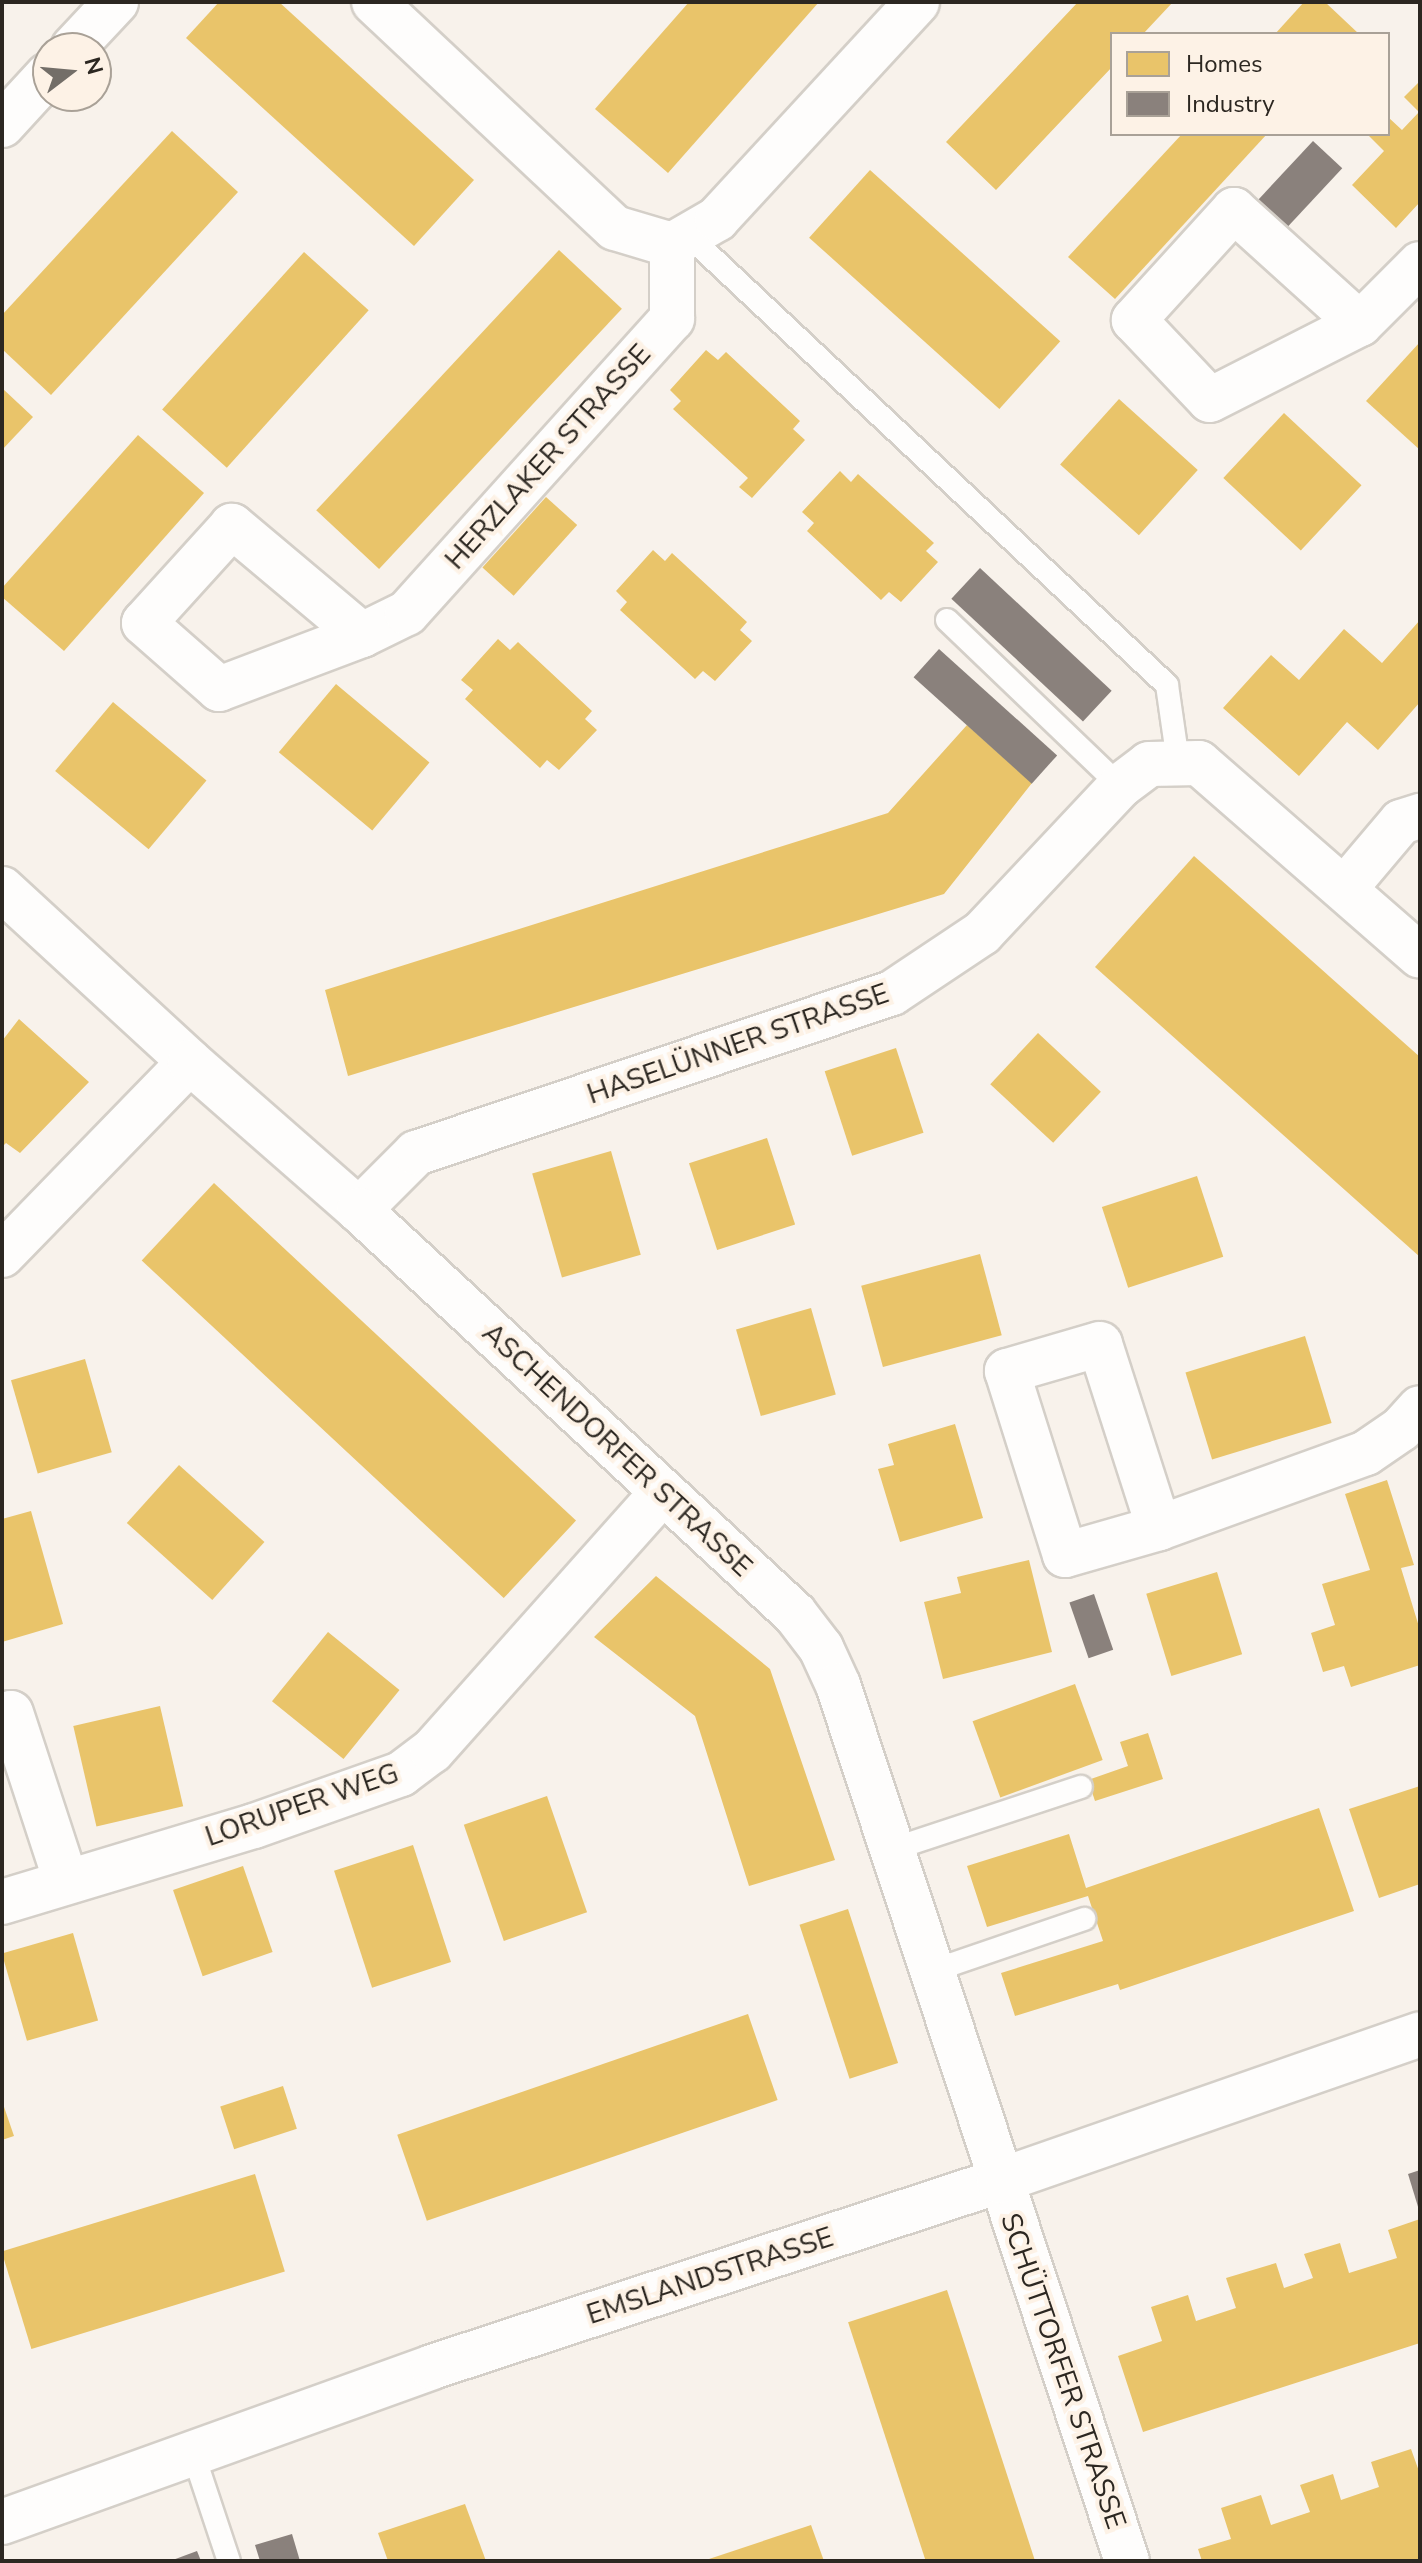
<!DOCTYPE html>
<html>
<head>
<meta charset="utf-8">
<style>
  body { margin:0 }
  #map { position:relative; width:1422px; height:2563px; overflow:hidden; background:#f8f2eb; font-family:"Nunito Sans",sans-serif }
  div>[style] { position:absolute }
  .homes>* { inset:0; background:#e9c46a; transform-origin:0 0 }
  .industry>* { inset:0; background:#8a817c; transform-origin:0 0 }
  .roads { filter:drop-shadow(2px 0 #d4cfc8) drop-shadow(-2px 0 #d4cfc8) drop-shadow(0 2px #d4cfc8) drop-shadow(0 -2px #d4cfc8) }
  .service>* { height:22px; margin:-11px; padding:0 11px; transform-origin:11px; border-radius:11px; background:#fefdfc }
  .minor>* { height:44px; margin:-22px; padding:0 22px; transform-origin:22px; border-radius:22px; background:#fefdfc }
  .tertiary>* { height:44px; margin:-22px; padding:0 22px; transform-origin:22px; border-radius:22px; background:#fefdfc }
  span { translate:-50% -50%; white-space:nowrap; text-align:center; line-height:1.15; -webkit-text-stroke:8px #fdf2e6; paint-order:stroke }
  .street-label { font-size:28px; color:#2c2721 }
  .frame { position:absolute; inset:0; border:4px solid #2c2721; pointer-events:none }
  .legend { position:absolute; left:1110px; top:32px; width:280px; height:104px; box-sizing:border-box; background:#fdf2e6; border:2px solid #a9a197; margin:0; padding:10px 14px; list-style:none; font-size:24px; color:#2c2721 }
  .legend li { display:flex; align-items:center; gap:16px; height:40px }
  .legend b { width:40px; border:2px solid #a9a197 }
  .north { position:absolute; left:32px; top:32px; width:80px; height:80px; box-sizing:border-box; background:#fdf2e6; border:2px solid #a9a197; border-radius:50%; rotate:74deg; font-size:22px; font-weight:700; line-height:32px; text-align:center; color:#2c2721 }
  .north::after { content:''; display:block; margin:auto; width:28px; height:36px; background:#736e68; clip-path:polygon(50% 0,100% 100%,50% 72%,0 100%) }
</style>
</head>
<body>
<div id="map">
  <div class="homes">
    <div style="clip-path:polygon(219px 2px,279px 2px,474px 180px,414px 246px,186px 38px)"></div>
    <div style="clip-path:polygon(689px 2px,819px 2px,668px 173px,595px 109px)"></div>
    <div style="clip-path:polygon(1078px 2px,1173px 2px,1143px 34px,1112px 34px,1112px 67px,996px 190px,946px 142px)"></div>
    <div style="clip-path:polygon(1304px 2px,1325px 2px,1359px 34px,1275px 34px)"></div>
    <div style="clip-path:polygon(1420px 81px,1420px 202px,1396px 228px,1352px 185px,1384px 151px,1367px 134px,1388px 134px,1388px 117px,1402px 130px,1419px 112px,1404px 97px)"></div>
    <div style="clip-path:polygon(172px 131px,238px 192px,51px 395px,2px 349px,2px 315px)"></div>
    <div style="clip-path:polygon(1182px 134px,1267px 134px,1115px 299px,1068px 257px)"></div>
    <div style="left:870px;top:170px;width:256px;height:91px;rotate:42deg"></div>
    <div style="left:559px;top:250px;width:86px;height:356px;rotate:43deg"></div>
    <div style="left:304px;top:252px;width:87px;height:212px;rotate:42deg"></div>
    <div style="clip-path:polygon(1420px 342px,1420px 450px,1366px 401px)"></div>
    <div style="clip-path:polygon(706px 350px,718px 360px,726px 352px,800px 421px,793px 429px,805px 440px,752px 498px,739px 487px,748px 478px,673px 409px,681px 401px,670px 390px)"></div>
    <div style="clip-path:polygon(2px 388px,33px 417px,2px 450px)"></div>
    <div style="left:1119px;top:399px;width:106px;height:88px;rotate:42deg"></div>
    <div style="left:1284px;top:413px;width:106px;height:89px;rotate:43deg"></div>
    <div style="clip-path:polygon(138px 435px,204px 493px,64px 651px,2px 597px,2px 588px)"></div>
    <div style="clip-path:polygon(840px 471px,851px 482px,858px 474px,934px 543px,926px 551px,938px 562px,901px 602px,889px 592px,881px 600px,807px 531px,814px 523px,802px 512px)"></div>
    <div style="left:546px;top:497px;width:42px;height:95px;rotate:42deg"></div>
    <div style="clip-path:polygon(653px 550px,665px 561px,672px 553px,747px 622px,740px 630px,752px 641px,715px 681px,703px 671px,695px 679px,620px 610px,627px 602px,616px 591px)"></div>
    <div style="clip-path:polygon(1420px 620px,1420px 702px,1378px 750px,1347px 722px,1299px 776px,1223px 708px,1271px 655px,1299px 680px,1344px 629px,1382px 663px)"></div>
    <div style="clip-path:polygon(498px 639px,510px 650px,518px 642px,592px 711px,585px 719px,597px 730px,559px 770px,547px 760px,540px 768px,465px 699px,473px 690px,461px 680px)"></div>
    <div style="left:336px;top:684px;width:122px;height:89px;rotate:40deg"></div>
    <div style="left:113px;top:702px;width:122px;height:90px;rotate:40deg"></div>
    <div style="clip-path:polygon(967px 725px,1032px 783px,944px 894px,348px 1076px,325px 990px,888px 813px)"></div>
    <div style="clip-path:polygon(1194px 856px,1420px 1057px,1420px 1257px,1095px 967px)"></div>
    <div style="clip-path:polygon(19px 1019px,89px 1082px,20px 1153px,6px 1143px,2px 1147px,2px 1041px)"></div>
    <div style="left:1038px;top:1033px;width:86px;height:70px;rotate:43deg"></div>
    <div style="left:896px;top:1048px;width:89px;height:75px;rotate:72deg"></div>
    <div style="left:767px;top:1138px;width:91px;height:82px;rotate:72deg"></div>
    <div style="left:611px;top:1151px;width:108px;height:82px;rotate:74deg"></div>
    <div style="left:1197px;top:1176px;width:85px;height:100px;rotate:72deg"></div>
    <div style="left:214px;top:1183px;width:495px;height:106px;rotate:43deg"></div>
    <div style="left:980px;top:1254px;width:84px;height:123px;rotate:75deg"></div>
    <div style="left:811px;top:1308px;width:90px;height:78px;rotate:74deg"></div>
    <div style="left:1305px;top:1336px;width:91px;height:125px;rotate:73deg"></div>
    <div style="left:85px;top:1359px;width:97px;height:77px;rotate:74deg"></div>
    <div style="clip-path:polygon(955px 1424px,983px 1518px,900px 1542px,878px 1469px,894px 1465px,888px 1444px)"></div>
    <div style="left:179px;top:1465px;width:115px;height:78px;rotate:42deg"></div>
    <div style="clip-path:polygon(1387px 1480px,1414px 1565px,1401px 1568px,1420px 1630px,1420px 1665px,1351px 1687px,1344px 1666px,1323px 1672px,1311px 1633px,1335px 1625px,1322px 1584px,1370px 1570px,1345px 1494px)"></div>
    <div style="clip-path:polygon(31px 1511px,63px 1624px,2px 1642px,2px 1519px)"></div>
    <div style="clip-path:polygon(1029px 1560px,1052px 1652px,943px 1679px,924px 1602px,961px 1593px,957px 1577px)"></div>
    <div style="left:1217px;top:1572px;width:86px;height:74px;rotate:73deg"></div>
    <div style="clip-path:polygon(656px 1576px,770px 1669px,835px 1860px,749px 1886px,695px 1716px,594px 1637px)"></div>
    <div style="left:328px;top:1632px;width:92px;height:89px;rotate:39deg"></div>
    <div style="left:1075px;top:1684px;width:81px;height:109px;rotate:70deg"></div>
    <div style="left:160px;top:1706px;width:103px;height:89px;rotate:77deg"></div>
    <div style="clip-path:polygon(1148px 1733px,1163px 1779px,1095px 1801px,1088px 1780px,1128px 1766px,1120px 1742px)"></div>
    <div style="clip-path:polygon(1420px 1786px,1420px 1884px,1379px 1898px,1349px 1809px)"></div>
    <div style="left:547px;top:1796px;width:123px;height:88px;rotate:71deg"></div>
    <div style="clip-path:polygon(1319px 1808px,1354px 1911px,1120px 1990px,1118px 1984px,1015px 2016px,1001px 1973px,1103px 1941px,1088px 1896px,987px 1927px,967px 1866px,1069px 1834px,1086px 1888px)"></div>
    <div style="left:413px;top:1845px;width:123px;height:83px;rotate:72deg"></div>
    <div style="left:243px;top:1866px;width:91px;height:74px;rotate:71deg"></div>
    <div style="left:848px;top:1909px;width:162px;height:51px;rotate:72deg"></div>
    <div style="left:73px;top:1933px;width:91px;height:74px;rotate:74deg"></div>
    <div style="left:748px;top:2014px;width:91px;height:371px;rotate:71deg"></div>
    <div style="left:283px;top:2086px;width:45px;height:66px;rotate:72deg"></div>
    <div style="clip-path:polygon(2px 2101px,14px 2136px,2px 2140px)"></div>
    <div style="left:255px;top:2174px;width:102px;height:265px;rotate:73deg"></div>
    <div style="clip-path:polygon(1420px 2219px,1420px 2343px,1143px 2432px,1118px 2356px,1162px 2341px,1151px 2307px,1188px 2295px,1196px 2321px,1236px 2308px,1226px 2278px,1276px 2263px,1284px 2288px,1313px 2278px,1304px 2254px,1340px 2243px,1349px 2273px,1397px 2258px,1388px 2230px)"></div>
    <div style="left:947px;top:2290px;width:285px;height:104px;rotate:72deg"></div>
    <div style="clip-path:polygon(1411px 2449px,1420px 2474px,1420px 2561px,1202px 2561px,1198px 2549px,1231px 2539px,1221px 2508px,1261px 2495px,1271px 2525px,1310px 2512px,1300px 2485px,1333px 2474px,1341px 2500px,1379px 2487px,1371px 2462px)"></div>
    <div style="clip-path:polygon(465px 2504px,486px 2561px,388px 2561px,378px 2533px)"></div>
    <div style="clip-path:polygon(811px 2525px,824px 2561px,706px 2561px,706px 2560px)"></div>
  </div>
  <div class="industry">
    <div style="left:1313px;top:141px;width:40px;height:82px;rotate:43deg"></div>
    <div style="left:980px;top:568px;width:180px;height:42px;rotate:43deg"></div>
    <div style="left:939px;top:649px;width:159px;height:38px;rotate:42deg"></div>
    <div style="left:1094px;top:1594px;width:59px;height:26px;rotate:71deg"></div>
    <div style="clip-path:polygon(1420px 2170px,1420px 2209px,1419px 2210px,1408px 2174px)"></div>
    <div style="clip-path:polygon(292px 2534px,300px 2561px,260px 2561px,255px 2545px)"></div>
    <div style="clip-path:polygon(197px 2551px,201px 2561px,170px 2561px)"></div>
  </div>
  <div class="roads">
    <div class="service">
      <div style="left:691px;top:238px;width:653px;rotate:43.2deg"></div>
      <div style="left:1167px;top:685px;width:77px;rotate:81.8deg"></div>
      <div style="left:947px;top:620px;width:240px;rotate:43.8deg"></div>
      <div style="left:890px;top:1850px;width:201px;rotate:-18.3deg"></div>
      <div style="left:932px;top:1971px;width:161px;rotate:-18.9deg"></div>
      <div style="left:193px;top:2453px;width:114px;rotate:71.6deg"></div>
    </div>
    <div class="minor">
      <div style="left:374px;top:2px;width:330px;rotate:43.2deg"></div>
      <div style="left:615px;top:228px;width:59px;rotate:16.6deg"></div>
      <div style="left:672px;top:245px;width:52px;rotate:-30deg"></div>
      <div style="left:717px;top:219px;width:295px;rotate:-47.3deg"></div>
      <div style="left:73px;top:48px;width:63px;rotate:-46.9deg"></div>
      <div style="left:2px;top:125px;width:68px;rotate:-47.4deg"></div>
      <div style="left:1360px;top:324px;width:170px;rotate:-137.9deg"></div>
      <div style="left:1234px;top:210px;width:149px;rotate:132.3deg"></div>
      <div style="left:1134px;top:320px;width:110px;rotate:46.5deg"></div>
      <div style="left:1210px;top:400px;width:168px;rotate:-26.9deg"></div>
      <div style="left:1360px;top:324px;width:85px;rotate:-45deg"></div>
      <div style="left:362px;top:635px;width:170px;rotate:-140deg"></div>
      <div style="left:232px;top:526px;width:131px;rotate:132.2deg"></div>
      <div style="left:144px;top:623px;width:100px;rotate:41.3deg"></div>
      <div style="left:219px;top:689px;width:153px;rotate:-20.7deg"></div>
      <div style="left:362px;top:635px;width:50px;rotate:-26.1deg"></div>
      <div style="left:407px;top:613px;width:396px;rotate:-48deg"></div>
      <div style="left:672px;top:319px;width:74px;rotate:-90deg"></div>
      <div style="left:1346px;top:887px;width:85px;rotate:-49.8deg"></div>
      <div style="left:1401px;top:822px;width:20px;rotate:-18deg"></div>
      <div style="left:2px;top:889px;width:255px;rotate:42.6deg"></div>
      <div style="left:359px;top:1210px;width:81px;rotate:-45deg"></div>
      <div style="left:416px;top:1153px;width:502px;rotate:-18.58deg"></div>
      <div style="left:892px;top:993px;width:108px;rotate:-33.7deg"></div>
      <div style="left:982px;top:933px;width:202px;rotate:-46.8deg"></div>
      <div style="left:1120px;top:786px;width:36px;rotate:-37deg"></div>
      <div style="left:1149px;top:764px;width:50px;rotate:-1.1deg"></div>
      <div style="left:1199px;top:763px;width:293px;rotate:41.1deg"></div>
      <div style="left:2px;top:1255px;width:269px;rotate:-45.8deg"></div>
      <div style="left:190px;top:1062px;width:225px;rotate:41.2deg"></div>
      <div style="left:359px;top:1210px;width:594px;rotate:42.82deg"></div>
      <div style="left:795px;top:1614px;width:43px;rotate:52.6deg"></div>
      <div style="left:821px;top:1648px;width:41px;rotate:65.3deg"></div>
      <div style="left:838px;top:1685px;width:922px;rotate:71.74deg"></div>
      <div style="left:1159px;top:1528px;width:193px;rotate:-107.8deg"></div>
      <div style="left:1100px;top:1344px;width:97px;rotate:163.8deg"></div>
      <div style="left:1007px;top:1371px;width:193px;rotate:72.5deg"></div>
      <div style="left:1065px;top:1555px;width:98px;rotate:-16deg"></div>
      <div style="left:1159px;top:1528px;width:220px;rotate:-19.9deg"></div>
      <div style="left:1366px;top:1453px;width:42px;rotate:-34.4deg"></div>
      <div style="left:1401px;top:1429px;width:28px;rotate:-48deg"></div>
      <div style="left:2px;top:1716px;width:9px;rotate:-18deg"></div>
      <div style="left:11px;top:1713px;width:177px;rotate:71.9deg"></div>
      <div style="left:2px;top:1902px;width:263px;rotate:-16.8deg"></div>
      <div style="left:254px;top:1826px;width:156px;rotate:-19.5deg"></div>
      <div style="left:401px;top:1774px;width:39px;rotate:-37deg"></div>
      <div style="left:432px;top:1751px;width:347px;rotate:-48.3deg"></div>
    </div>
    <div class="tertiary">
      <div style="left:2px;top:2522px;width:457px;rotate:-19.8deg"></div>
      <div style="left:432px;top:2367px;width:597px;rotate:-18.16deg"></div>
      <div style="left:999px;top:2181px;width:446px;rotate:-19.2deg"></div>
    </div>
  </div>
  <div class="street-label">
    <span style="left:548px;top:457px;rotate:-48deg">HERZLAKER STRASSE</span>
    <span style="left:738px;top:1044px;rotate:-19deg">HASELÜNNER STRASSE</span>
    <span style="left:617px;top:1450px;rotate:43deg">ASCHENDORFER STRASSE</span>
    <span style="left:302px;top:1805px;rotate:-19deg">LORUPER WEG</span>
    <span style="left:710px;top:2276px;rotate:-18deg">EMSLANDSTRASSE</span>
    <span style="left:1063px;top:2371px;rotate:71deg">SCHÜTTORFER STRASSE</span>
  </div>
  <div class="frame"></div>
  <ul class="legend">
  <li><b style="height:22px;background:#e9c46a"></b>Homes</li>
  <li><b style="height:22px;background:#8a817c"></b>Industry</li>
  </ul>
  <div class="north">N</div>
</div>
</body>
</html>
